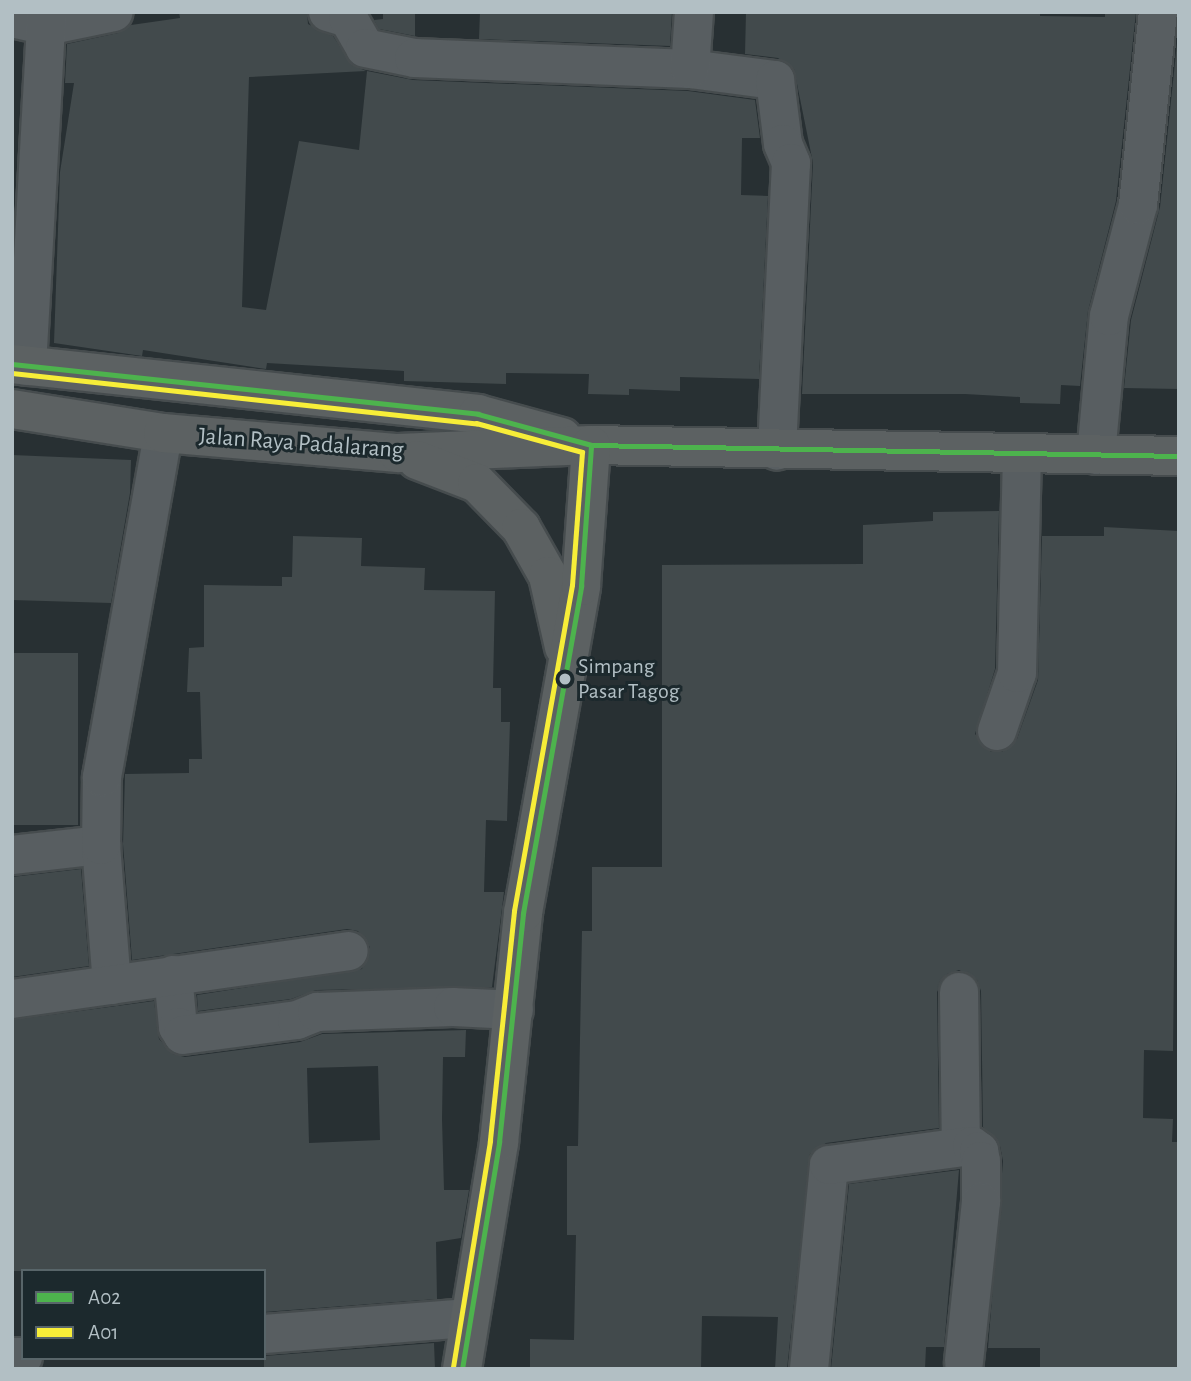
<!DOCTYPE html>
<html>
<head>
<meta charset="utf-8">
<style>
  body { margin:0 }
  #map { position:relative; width:1191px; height:1381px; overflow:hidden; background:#283033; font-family:"Alegreya Sans",sans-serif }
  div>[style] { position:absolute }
  .building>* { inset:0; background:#424a4c; transform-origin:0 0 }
  .roads { filter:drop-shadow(2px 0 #464c4e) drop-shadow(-2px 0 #464c4e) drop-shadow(0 2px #464c4e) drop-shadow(0 -2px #464c4e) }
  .minor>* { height:38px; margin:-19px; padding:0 19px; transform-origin:19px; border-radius:19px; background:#585e61 }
  .highway>* { height:38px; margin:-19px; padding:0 19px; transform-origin:19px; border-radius:19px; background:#5c6162 }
  .bus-1>* { height:5px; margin:-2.5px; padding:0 2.5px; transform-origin:2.5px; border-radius:2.5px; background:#4db34d }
  .bus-2>* { height:5px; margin:-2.5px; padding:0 2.5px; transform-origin:2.5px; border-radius:2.5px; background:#f7ed38 }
  .dots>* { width:19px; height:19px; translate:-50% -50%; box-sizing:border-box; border:4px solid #1c292d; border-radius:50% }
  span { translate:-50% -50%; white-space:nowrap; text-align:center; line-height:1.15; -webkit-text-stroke:6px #1c292d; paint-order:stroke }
  .bus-label { font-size:22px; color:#b2bfc4 }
  .left { translate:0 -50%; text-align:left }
  .street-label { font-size:24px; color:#b2bfc4 }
  .frame { position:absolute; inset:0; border:14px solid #b2bfc4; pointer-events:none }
  .legend { position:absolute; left:21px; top:1269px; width:245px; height:91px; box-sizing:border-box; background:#1c292d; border:2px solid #586569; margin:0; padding:9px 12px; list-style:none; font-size:21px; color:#b2bfc4 }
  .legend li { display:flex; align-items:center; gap:14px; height:35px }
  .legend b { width:35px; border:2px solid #586569 }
</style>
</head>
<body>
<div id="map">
  <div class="building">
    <div style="clip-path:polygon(179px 12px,307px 12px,308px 24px,333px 36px,352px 65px,366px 71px,249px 77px,242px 307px,266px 310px,299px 141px,359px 150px,367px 71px,413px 80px,688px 91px,755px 100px,760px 138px,742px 138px,741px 195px,768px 196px,759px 379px,680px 377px,680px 391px,629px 389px,629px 395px,588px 394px,589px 374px,506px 373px,506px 384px,404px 381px,404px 371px,267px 363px,266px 369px,143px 350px,142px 356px,54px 343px,60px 172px,74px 83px,65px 83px,67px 44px,118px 33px,131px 25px,180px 18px)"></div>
    <div style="clip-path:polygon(383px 12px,415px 12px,415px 36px,379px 29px,374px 20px,383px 19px)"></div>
    <div style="clip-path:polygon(480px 12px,672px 12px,670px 46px,479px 39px)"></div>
    <div style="clip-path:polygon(746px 12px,1040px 12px,1040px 16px,1105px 17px,1105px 12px,1136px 12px,1116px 201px,1088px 311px,1080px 386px,1061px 385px,1060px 404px,1020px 403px,1020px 397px,965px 394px,802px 394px,813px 163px,794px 69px,778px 58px,745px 54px)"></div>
    <div style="clip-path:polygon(1179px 24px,1179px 389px,1124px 388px,1131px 320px,1160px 207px)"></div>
    <div style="clip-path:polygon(12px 455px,131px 460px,130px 493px,111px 603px,12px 600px)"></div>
    <div style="clip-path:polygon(999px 511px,995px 669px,975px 734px,991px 752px,1002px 752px,1017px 739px,1038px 680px,1042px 536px,1104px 536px,1104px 527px,1179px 531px,1173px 1051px,1144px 1050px,1143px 1118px,1173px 1119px,1172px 1142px,1179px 1142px,1178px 1369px,1040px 1369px,1040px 1348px,988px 1348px,1003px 1161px,1000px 1146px,983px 1127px,981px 991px,977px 980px,959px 970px,947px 974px,937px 992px,939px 1128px,826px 1143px,810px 1154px,787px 1369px,775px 1369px,778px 1317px,702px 1316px,701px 1369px,530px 1369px,530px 1339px,574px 1340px,576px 1235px,567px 1235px,567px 1146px,578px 1146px,582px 931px,592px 931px,592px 867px,662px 867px,662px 565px,863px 564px,863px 525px,933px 521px,933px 512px)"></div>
    <div style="clip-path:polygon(293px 536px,362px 538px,361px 566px,425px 568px,424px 590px,495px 591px,493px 688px,501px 688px,501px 722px,510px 722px,507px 821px,486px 820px,484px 892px,504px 892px,492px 987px,316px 990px,291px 999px,198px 1011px,197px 995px,362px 969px,370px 947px,358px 931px,347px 929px,132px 960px,123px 844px,125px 774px,189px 773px,189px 759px,202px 759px,200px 692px,187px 692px,189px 648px,204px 647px,204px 585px,282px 586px,282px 577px,292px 577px)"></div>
    <div style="left:78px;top:653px;width:172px;height:66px;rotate:90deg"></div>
    <div style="clip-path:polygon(81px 869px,89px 966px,12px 977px,12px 877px)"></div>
    <div style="clip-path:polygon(evenodd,154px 1001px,159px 1039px,173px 1054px,185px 1057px,300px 1042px,322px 1034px,466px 1030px,465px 1057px,443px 1057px,442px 1119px,444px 1190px,469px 1190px,461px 1238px,436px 1242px,437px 1299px,264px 1312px,264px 1271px,12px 1271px,12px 1020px,154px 1001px,378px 1066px,380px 1140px,309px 1143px,307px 1068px,378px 1066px)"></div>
    <div style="clip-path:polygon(959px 1170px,944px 1347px,926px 1347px,925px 1369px,831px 1369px,849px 1184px)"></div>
    <div style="clip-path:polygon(434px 1343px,435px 1369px,264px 1369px,264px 1356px)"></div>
  </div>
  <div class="roads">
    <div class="minor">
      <div style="left:328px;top:12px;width:21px;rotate:17deg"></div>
      <div style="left:348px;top:18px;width:34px;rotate:60deg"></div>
      <div style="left:365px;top:48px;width:50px;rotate:11.5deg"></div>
      <div style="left:414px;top:58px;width:276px;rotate:2.3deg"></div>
      <div style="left:690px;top:69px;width:86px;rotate:7.4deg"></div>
      <div style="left:775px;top:80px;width:64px;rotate:82.9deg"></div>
      <div style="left:783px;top:144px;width:21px;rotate:67deg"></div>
      <div style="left:791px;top:163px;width:288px;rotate:92.8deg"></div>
      <div style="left:12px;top:18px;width:36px;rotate:13deg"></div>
      <div style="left:47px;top:26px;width:68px;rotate:-11.8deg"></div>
      <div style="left:690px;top:69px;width:57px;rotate:-86deg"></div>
      <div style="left:27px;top:366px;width:355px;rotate:-86.8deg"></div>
      <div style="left:1096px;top:455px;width:140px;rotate:-84.7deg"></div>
      <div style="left:1109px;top:316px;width:115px;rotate:-75.4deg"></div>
      <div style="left:1138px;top:205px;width:194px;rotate:-84.1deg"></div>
      <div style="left:997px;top:731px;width:61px;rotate:-71deg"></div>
      <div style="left:1017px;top:673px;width:218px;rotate:-88.7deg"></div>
      <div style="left:12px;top:855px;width:90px;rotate:-6.4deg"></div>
      <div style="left:173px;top:975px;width:52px;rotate:84.5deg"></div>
      <div style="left:178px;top:1027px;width:9px;rotate:58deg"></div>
      <div style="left:183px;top:1035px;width:115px;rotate:-7.5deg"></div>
      <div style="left:297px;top:1020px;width:22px;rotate:-22deg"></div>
      <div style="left:317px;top:1012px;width:136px;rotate:-2.1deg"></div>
      <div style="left:453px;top:1007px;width:61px;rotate:2.8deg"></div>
      <div style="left:112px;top:985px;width:140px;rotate:-94.5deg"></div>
      <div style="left:101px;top:845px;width:68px;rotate:-89.2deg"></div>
      <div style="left:102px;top:777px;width:349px;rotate:-79.9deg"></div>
      <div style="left:959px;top:992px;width:154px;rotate:89.3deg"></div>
      <div style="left:12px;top:999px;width:340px;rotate:-8.1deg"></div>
      <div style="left:264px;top:1334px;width:206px;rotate:-4.5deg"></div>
      <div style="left:12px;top:1357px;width:11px"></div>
      <div style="left:809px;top:1369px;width:205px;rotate:-84.4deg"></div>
      <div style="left:829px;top:1165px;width:144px;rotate:-7.6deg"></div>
      <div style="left:972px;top:1146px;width:9px;rotate:36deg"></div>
      <div style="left:979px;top:1151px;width:10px;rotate:79deg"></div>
      <div style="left:981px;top:1161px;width:41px;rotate:90deg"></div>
      <div style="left:981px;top:1202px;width:161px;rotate:96.1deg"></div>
    </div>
    <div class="highway">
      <div style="left:12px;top:364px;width:469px;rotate:6.1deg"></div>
      <div style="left:478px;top:414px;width:87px;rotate:15.3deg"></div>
      <div style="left:12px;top:409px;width:153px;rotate:9deg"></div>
      <div style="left:163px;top:433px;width:236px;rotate:4.9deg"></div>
      <div style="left:398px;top:453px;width:193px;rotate:-2.4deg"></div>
      <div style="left:591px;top:445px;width:588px;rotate:1.07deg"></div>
      <div style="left:417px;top:460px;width:64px;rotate:21deg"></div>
      <div style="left:477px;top:483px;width:63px;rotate:45.6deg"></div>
      <div style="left:521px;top:528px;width:55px;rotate:60.6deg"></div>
      <div style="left:548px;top:576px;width:73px;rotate:77.3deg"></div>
      <div style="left:462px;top:1369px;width:230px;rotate:-80.7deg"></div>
      <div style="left:499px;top:1142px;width:230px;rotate:-84deg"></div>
      <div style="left:523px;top:913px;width:332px;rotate:-79.9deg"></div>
      <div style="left:581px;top:586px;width:141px;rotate:-85.9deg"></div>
    </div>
  </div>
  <div class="bus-1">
    <div style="left:12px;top:364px;width:469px;rotate:6.1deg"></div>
    <div style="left:478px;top:414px;width:117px;rotate:15.3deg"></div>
    <div style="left:591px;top:445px;width:588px;rotate:1.07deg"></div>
    <div style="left:462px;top:1369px;width:230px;rotate:-80.7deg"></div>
    <div style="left:499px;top:1142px;width:230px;rotate:-84deg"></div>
    <div style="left:523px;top:913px;width:332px;rotate:-79.9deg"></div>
    <div style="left:581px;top:586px;width:141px;rotate:-85.9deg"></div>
  </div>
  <div class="bus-2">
    <div style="left:12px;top:373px;width:467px;rotate:6.2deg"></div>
    <div style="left:476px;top:423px;width:110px;rotate:15.3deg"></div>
    <div style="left:582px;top:452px;width:133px;rotate:94.3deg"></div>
    <div style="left:572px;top:585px;width:331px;rotate:100.1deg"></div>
    <div style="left:514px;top:911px;width:231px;rotate:96deg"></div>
    <div style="left:490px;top:1141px;width:230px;rotate:99.3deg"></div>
  </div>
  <div class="dots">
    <div style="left:565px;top:679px;background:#b2bfc4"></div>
  </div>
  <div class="bus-label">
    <span class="left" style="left:578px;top:679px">Simpang<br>Pasar Tagog</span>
  </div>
  <div class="street-label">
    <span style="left:301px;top:444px;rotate:4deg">Jalan Raya Padalarang</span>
  </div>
  <div class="frame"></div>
  <ul class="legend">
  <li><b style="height:9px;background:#4db34d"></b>A02</li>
  <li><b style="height:9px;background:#f7ed38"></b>A01</li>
  </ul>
</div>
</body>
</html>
